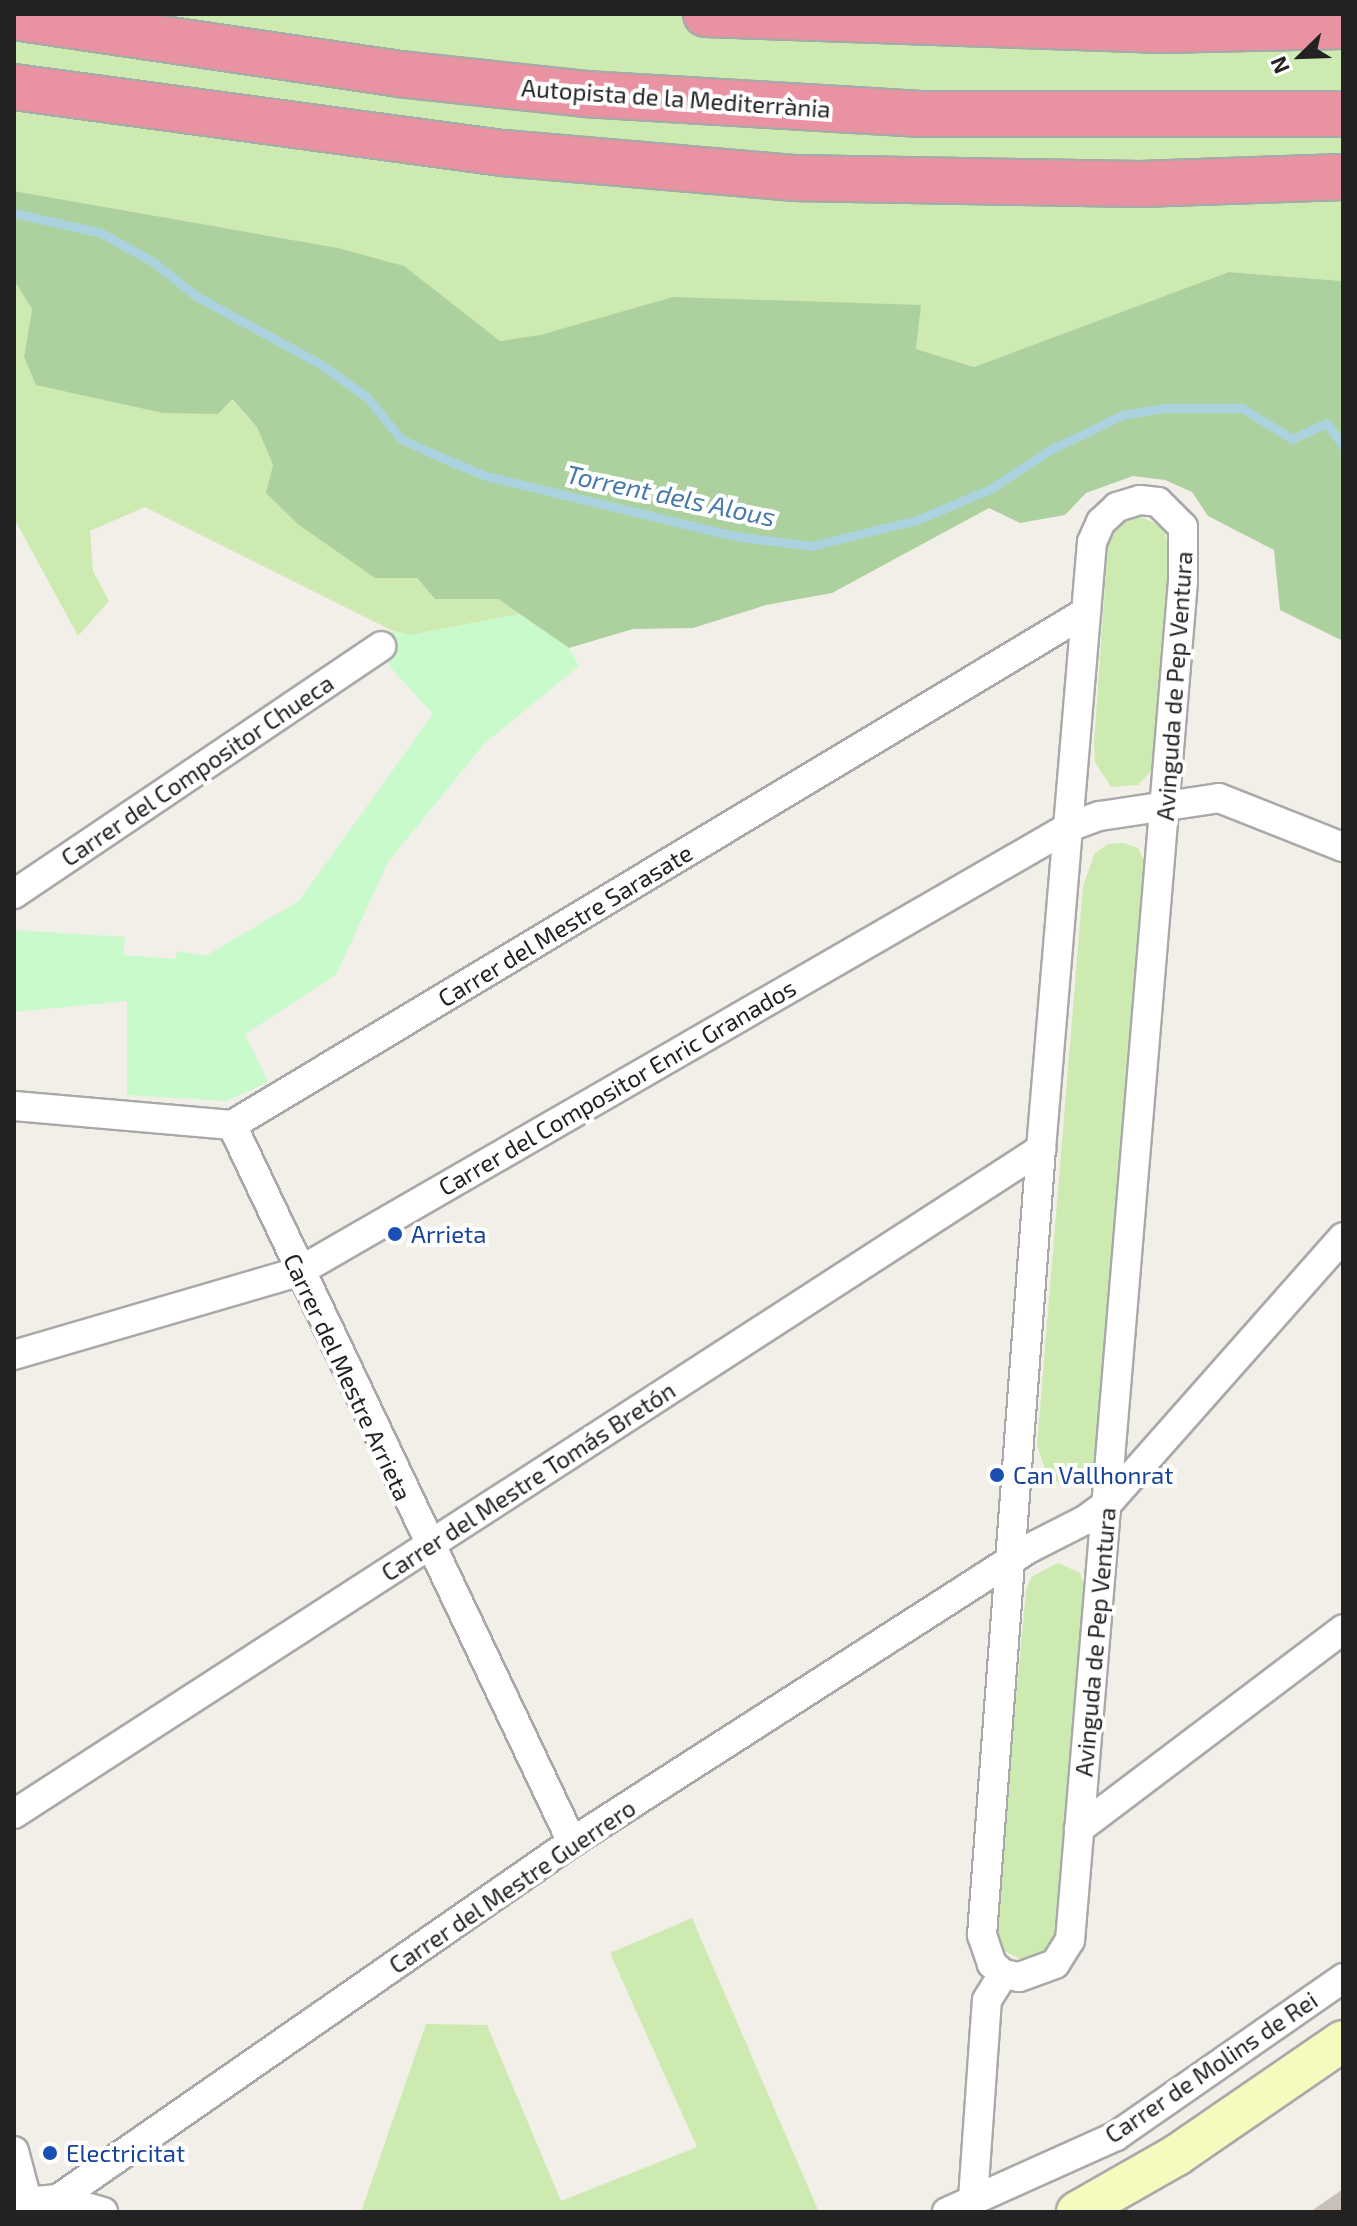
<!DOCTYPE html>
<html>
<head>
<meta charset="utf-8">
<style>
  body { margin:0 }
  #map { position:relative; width:1357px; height:2226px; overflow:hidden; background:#f2efe9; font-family:"Exo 2",sans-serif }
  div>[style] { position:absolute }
  .grass>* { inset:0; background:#cdebb0 }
  .forest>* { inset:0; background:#add19e }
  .park>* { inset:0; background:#c8facc }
  .stream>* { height:9px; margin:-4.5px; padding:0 4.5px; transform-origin:4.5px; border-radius:4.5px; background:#aad3df }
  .building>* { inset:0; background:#c7bfb8 }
  .roads { filter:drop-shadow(2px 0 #a9a9a9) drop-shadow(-2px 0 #a9a9a9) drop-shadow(0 2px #a9a9a9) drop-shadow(0 -2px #a9a9a9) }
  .street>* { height:28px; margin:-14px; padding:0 14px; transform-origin:14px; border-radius:14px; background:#fff }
  .secondary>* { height:40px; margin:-20px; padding:0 20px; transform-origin:20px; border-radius:20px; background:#f7fabf }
  .highway>* { height:44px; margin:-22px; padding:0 22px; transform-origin:22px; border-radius:22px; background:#e892a2 }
  .dots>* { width:22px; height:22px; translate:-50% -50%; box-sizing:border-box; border:4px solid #fff; border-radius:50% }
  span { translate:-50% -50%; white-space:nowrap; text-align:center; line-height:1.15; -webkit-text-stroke:8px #fff; paint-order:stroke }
  .street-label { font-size:24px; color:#222 }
  .transit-label { font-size:24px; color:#164399 }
  .left { translate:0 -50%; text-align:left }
  .water-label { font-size:26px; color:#4a7aab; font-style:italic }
  .frame { position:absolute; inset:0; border:16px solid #222; pointer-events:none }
  .north { position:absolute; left:1261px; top:16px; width:80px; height:80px; -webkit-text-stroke:6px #fff; paint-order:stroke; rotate:247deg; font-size:22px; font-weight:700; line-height:32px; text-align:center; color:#222 }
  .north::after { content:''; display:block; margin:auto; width:28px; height:36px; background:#222; clip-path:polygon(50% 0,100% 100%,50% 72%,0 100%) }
</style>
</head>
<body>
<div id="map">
  <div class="grass">
    <div style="clip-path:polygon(14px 14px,1343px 14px,1343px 281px,1229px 272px,974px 367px,916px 349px,920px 305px,500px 341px,458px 311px,338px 248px,14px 191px)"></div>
    <div style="clip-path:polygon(14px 280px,32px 309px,24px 357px,231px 399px,257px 427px,273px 465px,375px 578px,417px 578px,435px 599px,498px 599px,519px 614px,411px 635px,393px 631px,145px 507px,90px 531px,93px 571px,109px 601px,78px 636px,14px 518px)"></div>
    <div style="clip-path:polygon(1139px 516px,1163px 527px,1173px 561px,1155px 767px,1138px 785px,1111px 787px,1095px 762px,1094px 745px,1108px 540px,1123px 522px)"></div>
    <div style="clip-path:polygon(1124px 843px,1138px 848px,1149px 871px,1097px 1461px,1084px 1477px,1060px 1483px,1047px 1475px,1037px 1445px,1083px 886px,1095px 853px,1108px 844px)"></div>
    <div style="clip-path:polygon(1058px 1563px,1080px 1573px,1085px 1588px,1059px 1941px,1054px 1949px,1025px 1961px,1000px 1949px,994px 1935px,1026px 1591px,1031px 1577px)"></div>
    <div style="clip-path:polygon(692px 1918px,819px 2212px,361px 2212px,426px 2024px,487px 2025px,561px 2201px,697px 2147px,610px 1953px)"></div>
  </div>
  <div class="forest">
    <div style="clip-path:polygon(14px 191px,338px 248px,404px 266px,500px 341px,540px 335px,673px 297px,921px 305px,916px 349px,974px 367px,1229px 272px,1343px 281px,1343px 641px,1280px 610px,1274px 550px,1208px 516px,1192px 492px,1165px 480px,1133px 476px,1086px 493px,1065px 515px,1020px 523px,989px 508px,832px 593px,766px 605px,693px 628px,633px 629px,569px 648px,498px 599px,435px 599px,417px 578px,375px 578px,299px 525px,266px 493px,273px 465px,257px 427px,232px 399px,218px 414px,163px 413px,36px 385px,24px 357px,32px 309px,14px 280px)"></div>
  </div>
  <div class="park">
    <div style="clip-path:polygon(519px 614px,569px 648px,579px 666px,484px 744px,388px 862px,336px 975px,245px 1034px,268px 1082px,226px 1101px,127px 1095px,127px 1001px,14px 1012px,14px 930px,125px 937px,123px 955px,175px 959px,178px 951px,205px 956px,299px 901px,433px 714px,391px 668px,381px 646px,393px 631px,411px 635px)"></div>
  </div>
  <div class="stream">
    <div style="left:14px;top:213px;width:89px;rotate:12.9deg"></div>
    <div style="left:101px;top:233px;width:58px;rotate:28.8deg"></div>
    <div style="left:152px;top:261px;width:56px;rotate:38.5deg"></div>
    <div style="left:196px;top:296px;width:141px;rotate:28.7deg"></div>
    <div style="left:320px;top:364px;width:57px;rotate:35.1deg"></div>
    <div style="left:367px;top:397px;width:54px;rotate:51deg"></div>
    <div style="left:401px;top:439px;width:48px;rotate:24.4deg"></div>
    <div style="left:445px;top:459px;width:44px;rotate:22.5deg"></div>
    <div style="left:486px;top:476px;width:255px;rotate:13.6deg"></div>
    <div style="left:734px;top:536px;width:78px;rotate:7.4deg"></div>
    <div style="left:811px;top:546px;width:109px;rotate:-13.8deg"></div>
    <div style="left:917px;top:520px;width:79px;rotate:-23deg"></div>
    <div style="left:990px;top:489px;width:69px;rotate:-33.2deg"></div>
    <div style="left:1048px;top:451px;width:82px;rotate:-25.9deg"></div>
    <div style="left:1122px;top:415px;width:43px;rotate:-9.5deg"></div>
    <div style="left:1164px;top:408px;width:78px"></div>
    <div style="left:1242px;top:408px;width:59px;rotate:31.8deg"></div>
    <div style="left:1292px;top:439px;width:38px;rotate:-25deg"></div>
    <div style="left:1327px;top:423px;width:28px;rotate:55deg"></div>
  </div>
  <div class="building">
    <div style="clip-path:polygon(1343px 2189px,1343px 2212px,1310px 2212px)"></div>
  </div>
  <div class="roads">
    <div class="street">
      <div style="left:1140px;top:500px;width:18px;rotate:6deg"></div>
      <div style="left:1158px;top:502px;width:35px;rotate:45deg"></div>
      <div style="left:1183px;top:527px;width:54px;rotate:90deg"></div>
      <div style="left:1183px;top:581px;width:1364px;rotate:94.75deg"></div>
      <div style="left:1070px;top:1940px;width:28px;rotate:122deg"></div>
      <div style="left:1055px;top:1964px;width:38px;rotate:160deg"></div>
      <div style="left:1019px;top:1977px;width:16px;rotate:-169deg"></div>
      <div style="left:1003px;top:1974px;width:15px;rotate:-138deg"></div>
      <div style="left:992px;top:1964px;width:31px;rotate:-109deg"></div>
      <div style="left:982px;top:1935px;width:788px;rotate:-85.71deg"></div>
      <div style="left:1041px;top:1149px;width:609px;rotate:-85.2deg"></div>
      <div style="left:1092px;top:542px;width:22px;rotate:-66deg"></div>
      <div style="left:1101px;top:522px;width:22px;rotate:-43deg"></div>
      <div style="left:1117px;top:507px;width:24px;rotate:-17deg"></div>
      <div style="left:14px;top:894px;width:443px;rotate:-34deg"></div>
      <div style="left:14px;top:1106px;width:219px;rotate:5deg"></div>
      <div style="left:232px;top:1125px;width:996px;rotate:-30.99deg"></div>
      <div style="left:232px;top:1125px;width:794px;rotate:64.63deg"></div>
      <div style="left:14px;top:1355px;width:296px;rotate:-16.3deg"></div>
      <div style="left:298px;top:1272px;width:890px;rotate:-29.99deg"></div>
      <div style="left:1069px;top:827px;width:33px;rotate:-20deg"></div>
      <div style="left:1100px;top:816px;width:120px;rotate:-8.6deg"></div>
      <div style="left:1219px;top:798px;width:133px;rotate:21.6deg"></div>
      <div style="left:14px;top:1814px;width:1224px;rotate:-32.92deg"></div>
      <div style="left:1079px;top:1829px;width:331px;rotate:-37.1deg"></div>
      <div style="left:14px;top:2151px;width:51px;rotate:75.1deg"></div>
      <div style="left:58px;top:2199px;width:47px;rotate:16.1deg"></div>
      <div style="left:973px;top:2199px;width:199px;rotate:-86deg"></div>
      <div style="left:987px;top:2000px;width:31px;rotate:-58deg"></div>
      <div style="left:14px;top:2203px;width:44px;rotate:-5.2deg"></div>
      <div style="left:58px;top:2199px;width:626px;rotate:-34.78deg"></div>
      <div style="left:572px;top:1842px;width:542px;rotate:-32.72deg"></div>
      <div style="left:1028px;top:1549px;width:64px;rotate:-27deg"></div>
      <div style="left:1085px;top:1520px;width:27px;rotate:-36deg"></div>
      <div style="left:1107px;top:1504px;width:356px;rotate:-48.5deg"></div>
      <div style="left:947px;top:2212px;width:185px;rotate:-24.2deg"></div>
      <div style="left:1116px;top:2136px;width:277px;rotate:-34.8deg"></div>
    </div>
    <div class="secondary">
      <div style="left:1077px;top:2212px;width:115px;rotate:-29.7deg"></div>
      <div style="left:1177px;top:2155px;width:201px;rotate:-34.5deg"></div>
    </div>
    <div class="highway">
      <div style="left:706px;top:14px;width:450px;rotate:2deg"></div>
      <div style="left:1156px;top:30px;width:187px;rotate:-1.2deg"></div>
      <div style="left:14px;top:17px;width:389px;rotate:8.4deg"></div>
      <div style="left:399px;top:74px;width:187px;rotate:6.1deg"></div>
      <div style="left:585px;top:94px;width:336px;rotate:3.4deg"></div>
      <div style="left:920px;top:114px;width:423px"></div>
      <div style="left:14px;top:87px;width:493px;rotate:7.7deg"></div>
      <div style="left:503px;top:153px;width:291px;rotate:4.9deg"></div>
      <div style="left:793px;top:178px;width:347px;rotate:1deg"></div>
      <div style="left:1140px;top:184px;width:203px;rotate:-2deg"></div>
    </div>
  </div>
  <div class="dots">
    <div style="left:395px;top:1234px;background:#1a4fb4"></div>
    <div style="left:997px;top:1475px;background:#1a4fb4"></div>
    <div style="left:50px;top:2153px;background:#1a4fb4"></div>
  </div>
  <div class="street-label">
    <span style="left:676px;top:98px;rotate:4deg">Autopista de la Mediterrània</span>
    <span style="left:1174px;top:686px;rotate:-86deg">Avinguda de Pep Ventura</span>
    <span style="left:197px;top:770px;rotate:-34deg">Carrer del Compositor Chueca</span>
    <span style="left:565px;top:925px;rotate:-31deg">Carrer del Mestre Sarasate</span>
    <span style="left:617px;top:1087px;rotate:-30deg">Carrer del Compositor Enric Granados</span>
    <span style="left:348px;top:1377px;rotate:65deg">Carrer del Mestre Arrieta</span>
    <span style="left:528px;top:1481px;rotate:-33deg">Carrer del Mestre Tomás Bretón</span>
    <span style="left:1095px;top:1642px;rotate:-85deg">Avinguda de Pep Ventura</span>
    <span style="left:512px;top:1886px;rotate:-34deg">Carrer del Mestre Guerrero</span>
    <span style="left:1211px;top:2067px;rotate:-34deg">Carrer de Molins de Rei</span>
  </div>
  <div class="transit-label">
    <span class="left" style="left:411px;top:1234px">Arrieta</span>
    <span class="left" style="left:1013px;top:1475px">Can Vallhonrat</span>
    <span class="left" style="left:66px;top:2153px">Electricitat</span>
  </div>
  <div class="water-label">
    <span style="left:671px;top:495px;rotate:12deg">Torrent dels Alous</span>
  </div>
  <div class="frame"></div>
  <div class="north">N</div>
</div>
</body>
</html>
